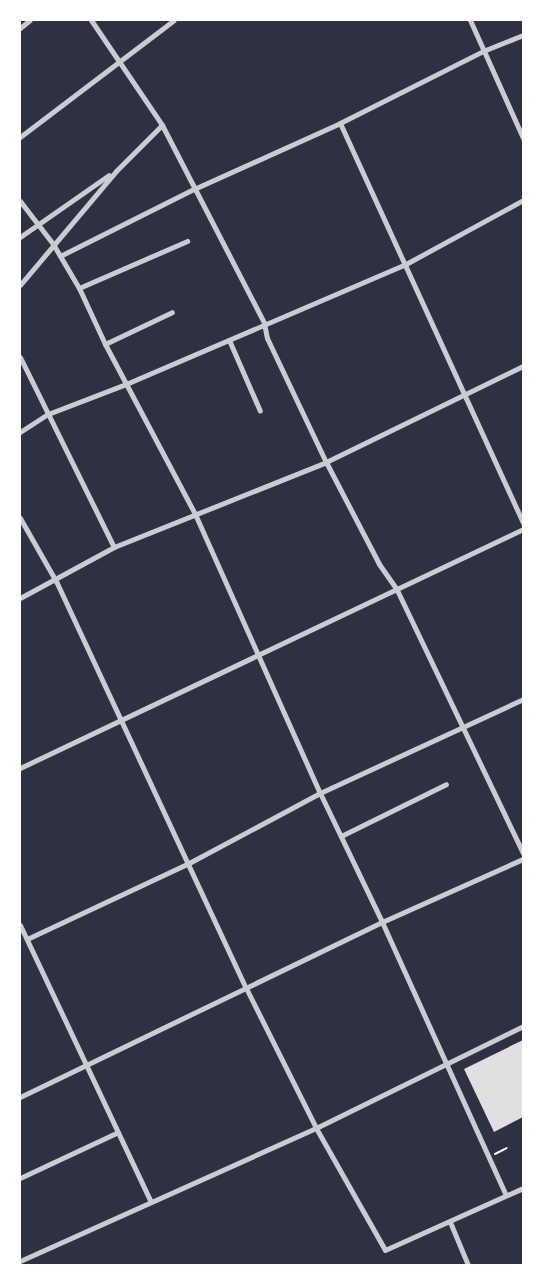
<!DOCTYPE html>
<html>
<head>
<meta charset="utf-8">
<style>
  body { margin:0 }
  #map { position:relative; width:543px; height:1285px; overflow:hidden; background:#2d3142; font-family:"Archivo Narrow",sans-serif }
  div>[style] { position:absolute }
  .building>* { inset:0; background:#e0e0e3 }
  .path>* { height:2px; margin:-1px; padding:0 1px; transform-origin:1px; border-radius:1px; background:#fff }
  .minor>* { height:5px; margin:-2.5px; padding:0 2.5px; transform-origin:2.5px; border-radius:2.5px; background:#caccd0 }
  span { translate:-50% -50%; white-space:nowrap; text-align:center; line-height:1.15; -webkit-text-stroke:5px #fff; paint-order:stroke }
  .frame { position:absolute; inset:0; border:21px solid #fff; pointer-events:none }
</style>
</head>
<body>
<div id="map">
  <div class="building">
    <div style="clip-path:polygon(523px 1040px,523px 1117px,494px 1132px,464px 1069px)"></div>
  </div>
  <div class="path">
    <div style="left:495px;top:1154px;width:13px;rotate:-27deg"></div>
  </div>
  <div class="minor">
    <div style="left:91px;top:20px;width:127px;rotate:55.9deg"></div>
    <div style="left:162px;top:125px;width:223px;rotate:62.7deg"></div>
    <div style="left:264px;top:323px;width:15px;rotate:79deg"></div>
    <div style="left:267px;top:338px;width:137px;rotate:64.6deg"></div>
    <div style="left:326px;top:462px;width:115px;rotate:62.5deg"></div>
    <div style="left:379px;top:564px;width:29px;rotate:55deg"></div>
    <div style="left:396px;top:588px;width:294px;rotate:64.4deg"></div>
    <div style="left:470px;top:20px;width:129px;rotate:65.8deg"></div>
    <div style="left:20px;top:28px;width:13px;rotate:-39deg"></div>
    <div style="left:340px;top:123px;width:440px;rotate:65.4deg"></div>
    <div style="left:20px;top:137px;width:193px;rotate:-37.2deg"></div>
    <div style="left:20px;top:201px;width:54px;rotate:52.5deg"></div>
    <div style="left:53px;top:244px;width:51px;rotate:59.4deg"></div>
    <div style="left:79px;top:288px;width:62px;rotate:65.1deg"></div>
    <div style="left:105px;top:344px;width:192px;rotate:62.1deg"></div>
    <div style="left:195px;top:514px;width:306px;rotate:65.9deg"></div>
    <div style="left:320px;top:793px;width:143px;rotate:64.3deg"></div>
    <div style="left:382px;top:922px;width:300px;rotate:65.6deg"></div>
    <div style="left:20px;top:237px;width:108px;rotate:-34.9deg"></div>
    <div style="left:60px;top:256px;width:150px;rotate:-26.6deg"></div>
    <div style="left:194px;top:189px;width:160px;rotate:-24.3deg"></div>
    <div style="left:340px;top:123px;width:160px;rotate:-26.7deg"></div>
    <div style="left:483px;top:51px;width:43px;rotate:-21.8deg"></div>
    <div style="left:20px;top:285px;width:149px;rotate:-49.9deg"></div>
    <div style="left:116px;top:171px;width:65px;rotate:-45deg"></div>
    <div style="left:79px;top:288px;width:118px;rotate:-23.5deg"></div>
    <div style="left:229px;top:340px;width:77px;rotate:66.4deg"></div>
    <div style="left:105px;top:344px;width:74px;rotate:-25.5deg"></div>
    <div style="left:20px;top:357px;width:212px;rotate:63.7deg"></div>
    <div style="left:20px;top:432px;width:33px;rotate:-33deg"></div>
    <div style="left:48px;top:414px;width:84px;rotate:-21deg"></div>
    <div style="left:126px;top:384px;width:302px;rotate:-23.2deg"></div>
    <div style="left:404px;top:265px;width:136px;rotate:-28.6deg"></div>
    <div style="left:20px;top:518px;width:73px;rotate:60.3deg"></div>
    <div style="left:56px;top:581px;width:449px;rotate:65deg"></div>
    <div style="left:246px;top:988px;width:157px;rotate:63.4deg"></div>
    <div style="left:316px;top:1128px;width:140px;rotate:60.5deg"></div>
    <div style="left:385px;top:1250px;width:151px;rotate:-24.2deg"></div>
    <div style="left:20px;top:598px;width:107px;rotate:-28.5deg"></div>
    <div style="left:114px;top:547px;width:228px;rotate:-21.8deg"></div>
    <div style="left:326px;top:462px;width:219px;rotate:-26deg"></div>
    <div style="left:20px;top:768px;width:557px;rotate:-25.41deg"></div>
    <div style="left:341px;top:836px;width:117px;rotate:-26.3deg"></div>
    <div style="left:20px;top:925px;width:306px;rotate:64.7deg"></div>
    <div style="left:27px;top:939px;width:179px;rotate:-25.1deg"></div>
    <div style="left:189px;top:863px;width:149px;rotate:-28.1deg"></div>
    <div style="left:320px;top:793px;width:224px;rotate:-24.8deg"></div>
    <div style="left:20px;top:1097px;width:402px;rotate:-25.8deg"></div>
    <div style="left:382px;top:922px;width:154px;rotate:-24.1deg"></div>
    <div style="left:20px;top:1178px;width:108px;rotate:-25.1deg"></div>
    <div style="left:450px;top:1222px;width:47px;rotate:67.3deg"></div>
    <div style="left:20px;top:1261px;width:325px;rotate:-24.2deg"></div>
    <div style="left:316px;top:1128px;width:231px;rotate:-26.2deg"></div>
  </div>
  <div class="frame"></div>
</div>
</body>
</html>
